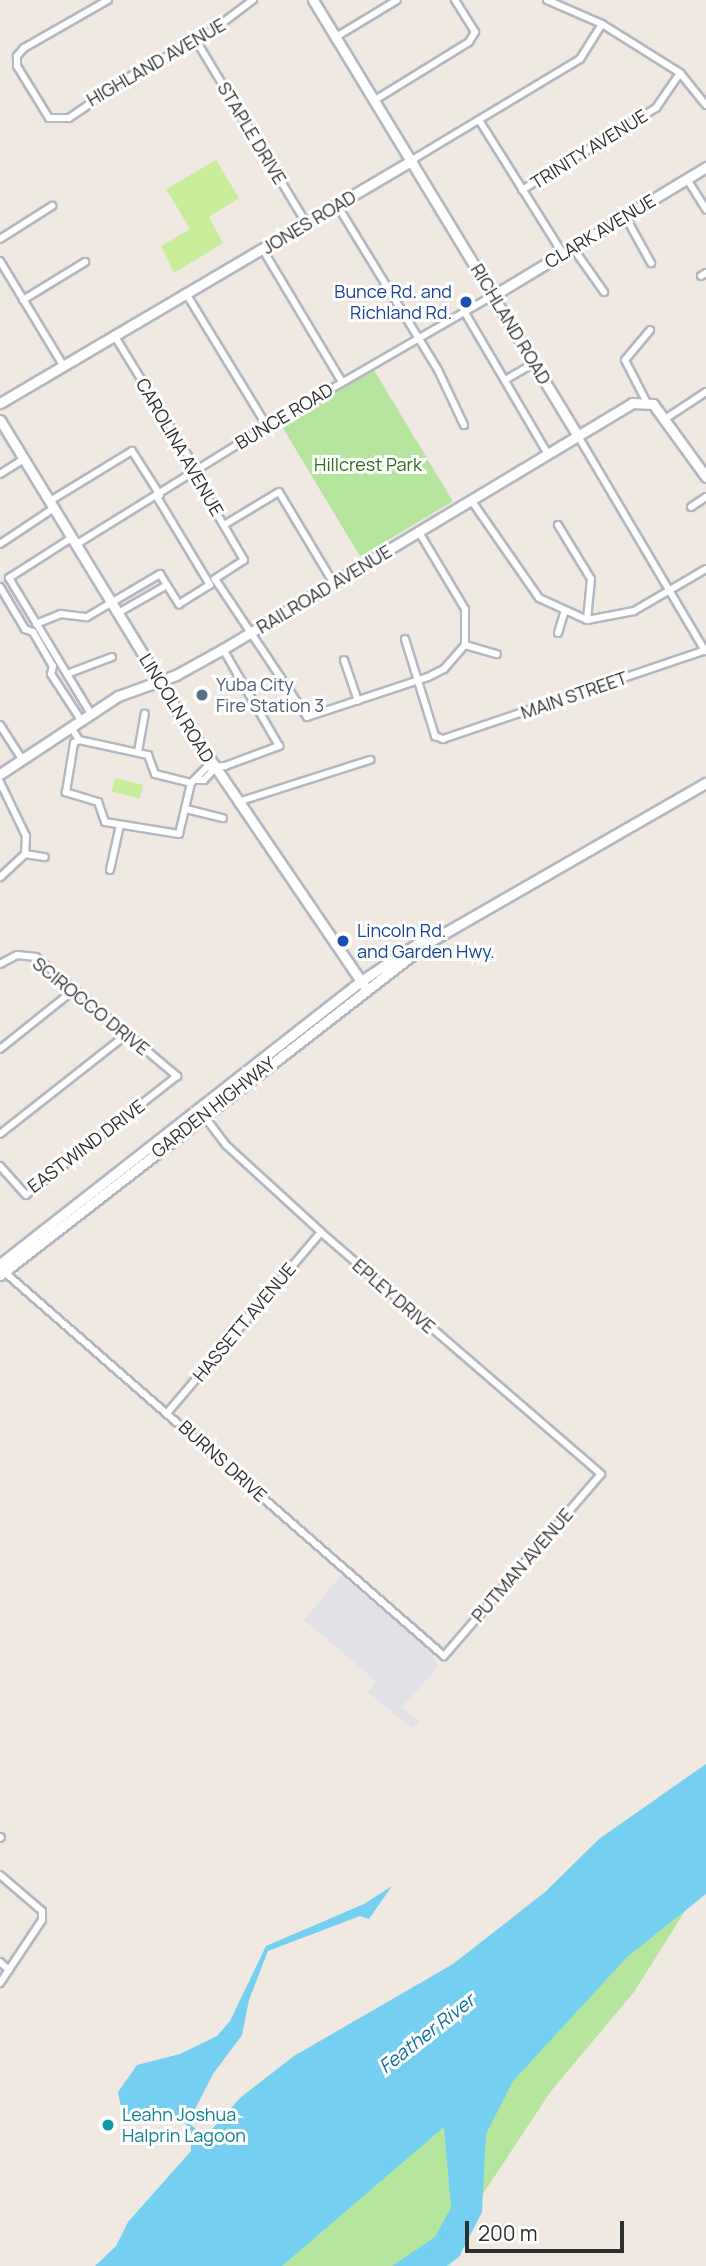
<!DOCTYPE html>
<html>
<head>
<meta charset="utf-8">
<style>
  body { margin:0 }
  #map { position:relative; width:706px; height:2266px; overflow:hidden; background:#efe9e1; font-family:Manrope,sans-serif }
  div>[style] { position:absolute }
  .industrial>* { inset:0; background:#e3e1e8 }
  .green>* { inset:0; background:#b6e59e; transform-origin:0 0 }
  .pitch>* { inset:0; background:#c9ec9a; transform-origin:0 0 }
  .water>* { inset:0; background:#75cff0 }
  .roads { filter:drop-shadow(2px 0 #b4b7c1) drop-shadow(-2px 0 #b4b7c1) drop-shadow(0 2px #b4b7c1) drop-shadow(0 -2px #b4b7c1) }
  .street>* { height:6px; margin:-3px; padding:0 3px; transform-origin:3px; border-radius:3px; background:#fff }
  .secondary>* { height:9px; margin:-4.5px; padding:0 4.5px; transform-origin:4.5px; border-radius:4.5px; background:#fff }
  .dots>* { width:19px; height:19px; translate:-50% -50%; box-sizing:border-box; border:4px solid #fff; border-radius:50% }
  span { translate:-50% -50%; white-space:nowrap; text-align:center; line-height:1.15; -webkit-text-stroke:6px #fff; paint-order:stroke }
  .street-label { font-size:18px; color:#2e2e2e }
  .transit-label { font-size:18px; color:#164399 }
  .right { translate:-100% -50%; text-align:right }
  .left { translate:0 -50%; text-align:left }
  .park-label { font-size:18px; color:#2c6e1b }
  .service-label { font-size:18px; color:#4e5e75 }
  .culture-label { font-size:18px; color:#0d838f }
  .water-label { font-size:19px; color:#0d6fa3; font-style:italic }
  .scale { position:absolute; left:465px; top:2221px; width:159px; height:32px; box-sizing:border-box; border:4px solid #2e2e2e; border-top:0; padding-left:9px; font-size:21px; line-height:24px; white-space:nowrap; color:#2e2e2e; -webkit-text-stroke:5px #fff; paint-order:stroke }
</style>
</head>
<body>
<div id="map">
  <div class="industrial">
    <div style="clip-path:polygon(341px 1575px,432px 1653px,438px 1667px,402px 1707px,420px 1723px,411px 1728px,368px 1692px,376px 1681px,304px 1620px)"></div>
  </div>
  <div class="green">
    <div style="left:374px;top:370px;width:153px;height:108px;rotate:59deg"></div>
    <div style="clip-path:polygon(692px 1900px,634px 1992px,551px 2091px,461px 2227px,419px 2266px,264px 2266px,553px 2014px)"></div>
  </div>
  <div class="pitch">
    <div style="clip-path:polygon(216px 160px,239px 198px,209px 217px,223px 243px,174px 273px,161px 246px,190px 229px,166px 189px)"></div>
    <div style="left:115px;top:778px;width:29px;height:14px;rotate:14deg"></div>
  </div>
  <div class="water">
    <div style="clip-path:polygon(706px 1764px,706px 1894px,627px 1957px,513px 2081px,486px 2134px,482px 2212px,459px 2257px,447px 2266px,392px 2266px,435px 2237px,451px 2208px,444px 2127px,282px 2266px,95px 2266px,116px 2246px,128px 2222px,191px 2151px,191px 2131px,183px 2120px,133px 2117px,122px 2112px,118px 2092px,137px 2065px,180px 2054px,217px 2036px,230px 2021px,266px 1946px,364px 1904px,392px 1886px,369px 1919px,360px 1916px,268px 1951px,249px 2000px,242px 2035px,213px 2074px,192px 2115px,190px 2124px,205px 2137px,240px 2098px,294px 2056px,453px 1964px,545px 1892px,599px 1839px)"></div>
  </div>
  <div class="roads">
    <div class="street">
      <div style="left:108px;top:0;width:97px;rotate:150.3deg"></div>
      <div style="left:24px;top:48px;width:11px;rotate:131deg"></div>
      <div style="left:17px;top:56px;width:10px;rotate:90deg"></div>
      <div style="left:17px;top:66px;width:61px;rotate:58.4deg"></div>
      <div style="left:49px;top:118px;width:20px"></div>
      <div style="left:69px;top:118px;width:86px;rotate:-34.1deg"></div>
      <div style="left:140px;top:70px;width:64px;rotate:-26.2deg"></div>
      <div style="left:197px;top:42px;width:70px;rotate:-36.9deg"></div>
      <div style="left:547px;top:0;width:60px;rotate:23.6deg"></div>
      <div style="left:602px;top:24px;width:92px;rotate:32.1deg"></div>
      <div style="left:680px;top:73px;width:41px;rotate:50.9deg"></div>
      <div style="left:336px;top:37px;width:71px;rotate:-31.2deg"></div>
      <div style="left:197px;top:42px;width:213px;rotate:58.9deg"></div>
      <div style="left:375px;top:100px;width:110px;rotate:-31.7deg"></div>
      <div style="left:469px;top:42px;width:12px;rotate:-59deg"></div>
      <div style="left:475px;top:32px;width:38px;rotate:-122deg"></div>
      <div style="left:479px;top:120px;width:158px;rotate:57.9deg"></div>
      <div style="left:412px;top:160px;width:196px;rotate:-31deg"></div>
      <div style="left:580px;top:59px;width:41px;rotate:-57.8deg"></div>
      <div style="left:687px;top:179px;width:36px;rotate:58deg"></div>
      <div style="left:522px;top:190px;width:157px;rotate:-31.5deg"></div>
      <div style="left:656px;top:108px;width:42px;rotate:-55.6deg"></div>
      <div style="left:337px;top:205px;width:193px;rotate:58.5deg"></div>
      <div style="left:438px;top:370px;width:61px;rotate:64.7deg"></div>
      <div style="left:625px;top:216px;width:54px;rotate:61deg"></div>
      <div style="left:0;top:239px;width:62px;rotate:-32.4deg"></div>
      <div style="left:573px;top:248px;width:54px;rotate:54.8deg"></div>
      <div style="left:263px;top:250px;width:154px;rotate:59.1deg"></div>
      <div style="left:0;top:261px;width:122px;rotate:58.8deg"></div>
      <div style="left:701px;top:276px;width:6px;rotate:-31deg"></div>
      <div style="left:187px;top:295px;width:153px;rotate:58.6deg"></div>
      <div style="left:23px;top:300px;width:73px;rotate:-31.5deg"></div>
      <div style="left:464px;top:311px;width:166px;rotate:59.6deg"></div>
      <div style="left:114px;top:335px;width:151px;rotate:58.5deg"></div>
      <div style="left:193px;top:464px;width:14px;rotate:78deg"></div>
      <div style="left:196px;top:478px;width:95px;rotate:59.7deg"></div>
      <div style="left:244px;top:560px;width:35px;rotate:147deg"></div>
      <div style="left:215px;top:579px;width:166px;rotate:56.3deg"></div>
      <div style="left:307px;top:717px;width:127px;rotate:-18.3deg"></div>
      <div style="left:428px;top:677px;width:18px;rotate:-27deg"></div>
      <div style="left:444px;top:669px;width:32px;rotate:-49deg"></div>
      <div style="left:465px;top:645px;width:36px;rotate:-90deg"></div>
      <div style="left:465px;top:609px;width:90px;rotate:-120.9deg"></div>
      <div style="left:505px;top:380px;width:34px;rotate:-30deg"></div>
      <div style="left:646px;top:401px;width:46px;rotate:-117.1deg"></div>
      <div style="left:625px;top:360px;width:39px;rotate:-50deg"></div>
      <div style="left:665px;top:419px;width:49px;rotate:-33.4deg"></div>
      <div style="left:578px;top:436px;width:250px;rotate:59.4deg"></div>
      <div style="left:0;top:474px;width:28px;rotate:-32deg"></div>
      <div style="left:471px;top:500px;width:119px;rotate:55.2deg"></div>
      <div style="left:539px;top:598px;width:53px;rotate:24.6deg"></div>
      <div style="left:587px;top:620px;width:48px;rotate:-10.8deg"></div>
      <div style="left:634px;top:611px;width:83px;rotate:-30.3deg"></div>
      <div style="left:50px;top:501px;width:96px;rotate:-31.4deg"></div>
      <div style="left:132px;top:451px;width:52px;rotate:57.5deg"></div>
      <div style="left:691px;top:507px;width:18px;rotate:-34deg"></div>
      <div style="left:224px;top:525px;width:64px;rotate:-31deg"></div>
      <div style="left:279px;top:492px;width:107px;rotate:59.1deg"></div>
      <div style="left:558px;top:525px;width:63px;rotate:58.6deg"></div>
      <div style="left:591px;top:579px;width:41px;rotate:95.6deg"></div>
      <div style="left:73px;top:537px;width:76px;rotate:147.4deg"></div>
      <div style="left:9px;top:578px;width:159px;rotate:58.9deg"></div>
      <div style="left:0;top:544px;width:65px;rotate:-33.7deg"></div>
      <div style="left:77px;top:544px;width:224px;rotate:-31.8deg"></div>
      <div style="left:267px;top:426px;width:262px;rotate:-30deg"></div>
      <div style="left:0;top:587px;width:49px;rotate:59.2deg"></div>
      <div style="left:25px;top:629px;width:9px;rotate:21deg"></div>
      <div style="left:33px;top:632px;width:39px;rotate:60deg"></div>
      <div style="left:53px;top:666px;width:8px;rotate:104deg"></div>
      <div style="left:51px;top:674px;width:55px;rotate:56.9deg"></div>
      <div style="left:118px;top:613px;width:56px;rotate:-29.7deg"></div>
      <div style="left:36px;top:624px;width:27px;rotate:-22deg"></div>
      <div style="left:61px;top:614px;width:26px;rotate:7deg"></div>
      <div style="left:87px;top:617px;width:85px;rotate:-30.5deg"></div>
      <div style="left:160px;top:574px;width:36px;rotate:58deg"></div>
      <div style="left:179px;top:604px;width:36px;rotate:-32deg"></div>
      <div style="left:210px;top:585px;width:103px;rotate:-121.1deg"></div>
      <div style="left:558px;top:633px;width:21px;rotate:-73deg"></div>
      <div style="left:405px;top:639px;width:102px;rotate:72.8deg"></div>
      <div style="left:435px;top:736px;width:9px;rotate:21deg"></div>
      <div style="left:443px;top:739px;width:278px;rotate:-18.7deg"></div>
      <div style="left:465px;top:645px;width:33px;rotate:16deg"></div>
      <div style="left:344px;top:660px;width:43px;rotate:71.1deg"></div>
      <div style="left:67px;top:674px;width:48px;rotate:-20.7deg"></div>
      <div style="left:0;top:725px;width:40px;rotate:57.1deg"></div>
      <div style="left:71px;top:727px;width:15px;rotate:58deg"></div>
      <div style="left:79px;top:740px;width:71px;rotate:12.3deg"></div>
      <div style="left:148px;top:755px;width:20px;rotate:70deg"></div>
      <div style="left:155px;top:774px;width:37px;rotate:14deg"></div>
      <div style="left:191px;top:783px;width:52px;rotate:103.2deg"></div>
      <div style="left:179px;top:834px;width:75px;rotate:-170.8deg"></div>
      <div style="left:105px;top:822px;width:21px;rotate:-109deg"></div>
      <div style="left:98px;top:802px;width:34px;rotate:-163deg"></div>
      <div style="left:66px;top:792px;width:50px;rotate:-80.7deg"></div>
      <div style="left:74px;top:743px;width:6px;rotate:-31deg"></div>
      <div style="left:138px;top:752px;width:39px;rotate:-80deg"></div>
      <div style="left:195px;top:780px;width:9px"></div>
      <div style="left:204px;top:780px;width:16px;rotate:-47deg"></div>
      <div style="left:0;top:782px;width:60px;rotate:64.3deg"></div>
      <div style="left:26px;top:836px;width:18px;rotate:93deg"></div>
      <div style="left:25px;top:854px;width:34px;rotate:137deg"></div>
      <div style="left:191px;top:783px;width:23px;rotate:-45deg"></div>
      <div style="left:207px;top:767px;width:18px;rotate:-3deg"></div>
      <div style="left:225px;top:766px;width:58px;rotate:-20.3deg"></div>
      <div style="left:279px;top:746px;width:112px;rotate:-120deg"></div>
      <div style="left:238px;top:802px;width:139px;rotate:-17.7deg"></div>
      <div style="left:186px;top:809px;width:38px;rotate:14deg"></div>
      <div style="left:25px;top:854px;width:20px;rotate:9deg"></div>
      <div style="left:110px;top:870px;width:46px;rotate:-77.5deg"></div>
      <div style="left:0;top:964px;width:19px;rotate:-28deg"></div>
      <div style="left:17px;top:955px;width:19px;rotate:6deg"></div>
      <div style="left:36px;top:957px;width:185px;rotate:40.2deg"></div>
      <div style="left:177px;top:1076px;width:192px;rotate:141.8deg"></div>
      <div style="left:26px;top:1195px;width:39px;rotate:-132deg"></div>
      <div style="left:0;top:1049px;width:95px;rotate:-38.6deg"></div>
      <div style="left:0;top:1134px;width:162px;rotate:-38.2deg"></div>
      <div style="left:1px;top:1269px;width:588px;rotate:41.14deg"></div>
      <div style="left:444px;top:1656px;width:240px;rotate:-49.2deg"></div>
      <div style="left:601px;top:1474px;width:370px;rotate:-139.2deg"></div>
      <div style="left:321px;top:1232px;width:129px;rotate:-137.5deg"></div>
      <div style="left:226px;top:1145px;width:38px;rotate:-127deg"></div>
      <div style="left:168px;top:1412px;width:236px;rotate:-49.6deg"></div>
      <div style="left:0;top:1838px;width:1px;rotate:-45deg"></div>
      <div style="left:0;top:1875px;width:55px;rotate:40.6deg"></div>
      <div style="left:42px;top:1911px;width:9px;rotate:90deg"></div>
      <div style="left:42px;top:1920px;width:76px;rotate:123.7deg"></div>
      <div style="left:0;top:1962px;width:12px;rotate:42deg"></div>
    </div>
    <div class="secondary">
      <div style="left:313px;top:0;width:510px;rotate:58.71deg"></div>
      <div style="left:494px;top:295px;width:248px;rotate:-31.1deg"></div>
      <div style="left:0;top:403px;width:478px;rotate:-30.5deg"></div>
      <div style="left:0;top:420px;width:342px;rotate:58.6deg"></div>
      <div style="left:178px;top:712px;width:335px;rotate:55.8deg"></div>
      <div style="left:0;top:774px;width:141px;rotate:-33.5deg"></div>
      <div style="left:118px;top:696px;width:62px;rotate:-19.9deg"></div>
      <div style="left:176px;top:675px;width:54px;rotate:-29deg"></div>
      <div style="left:223px;top:649px;width:477px;rotate:-31deg"></div>
      <div style="left:632px;top:403px;width:21px;rotate:3deg"></div>
      <div style="left:653px;top:404px;width:90px;rotate:54deg"></div>
      <div style="left:0;top:1264px;width:459px;rotate:-38.1deg"></div>
      <div style="left:361px;top:981px;width:67px;rotate:-33.5deg"></div>
      <div style="left:417px;top:944px;width:12px;rotate:-9deg"></div>
      <div style="left:429px;top:942px;width:319px;rotate:-29.9deg"></div>
      <div style="left:0;top:1275px;width:543px;rotate:-37.82deg"></div>
    </div>
  </div>
  <div class="dots">
    <div style="left:466px;top:302px;background:#1a4fb4"></div>
    <div style="left:202px;top:695px;background:#5c6f8a"></div>
    <div style="left:343px;top:941px;background:#1a4fb4"></div>
    <div style="left:108px;top:2125px;background:#0f9aa8"></div>
  </div>
  <div class="street-label">
    <span style="left:156px;top:62px;rotate:-30deg">HIGHLAND AVENUE</span>
    <span style="left:252px;top:133px;rotate:59deg">STAPLE DRIVE</span>
    <span style="left:589px;top:149px;rotate:-32deg">TRINITY AVENUE</span>
    <span style="left:309px;top:222px;rotate:-31deg">JONES ROAD</span>
    <span style="left:600px;top:231px;rotate:-31deg">CLARK AVENUE</span>
    <span style="left:511px;top:324px;rotate:59deg">RICHLAND ROAD</span>
    <span style="left:284px;top:416px;rotate:-31deg">BUNCE ROAD</span>
    <span style="left:180px;top:447px;rotate:60deg">CAROLINA AVENUE</span>
    <span style="left:324px;top:589px;rotate:-31deg">RAILROAD AVENUE</span>
    <span style="left:574px;top:695px;rotate:-19deg">MAIN STREET</span>
    <span style="left:177px;top:708px;rotate:58deg">LINCOLN ROAD</span>
    <span style="left:91px;top:1006px;rotate:39deg">SCIROCCO DRIVE</span>
    <span style="left:213px;top:1107px;rotate:-38deg">GARDEN HIGHWAY</span>
    <span style="left:86px;top:1146px;rotate:-37deg">EASTWIND DRIVE</span>
    <span style="left:394px;top:1296px;rotate:41deg">EPLEY DRIVE</span>
    <span style="left:244px;top:1322px;rotate:-50deg">HASSETT AVENUE</span>
    <span style="left:223px;top:1461px;rotate:42deg">BURNS DRIVE</span>
    <span style="left:522px;top:1565px;rotate:-49deg">PUTMAN AVENUE</span>
  </div>
  <div class="transit-label">
    <span class="right" style="left:452px;top:302px">Bunce Rd. and<br>Richland Rd.</span>
    <span class="left" style="left:357px;top:941px">Lincoln Rd.<br>and Garden Hwy.</span>
  </div>
  <div class="park-label">
    <span style="left:368px;top:464px">Hillcrest Park</span>
  </div>
  <div class="service-label">
    <span class="left" style="left:216px;top:695px">Yuba City<br>Fire Station 3</span>
  </div>
  <div class="culture-label">
    <span class="left" style="left:122px;top:2125px">Leahn Joshua<br>Halprin Lagoon</span>
  </div>
  <div class="water-label">
    <span style="left:427px;top:2034px;rotate:-38deg">Feather River</span>
  </div>
  <div class="scale">200 m</div>
</div>
</body>
</html>
